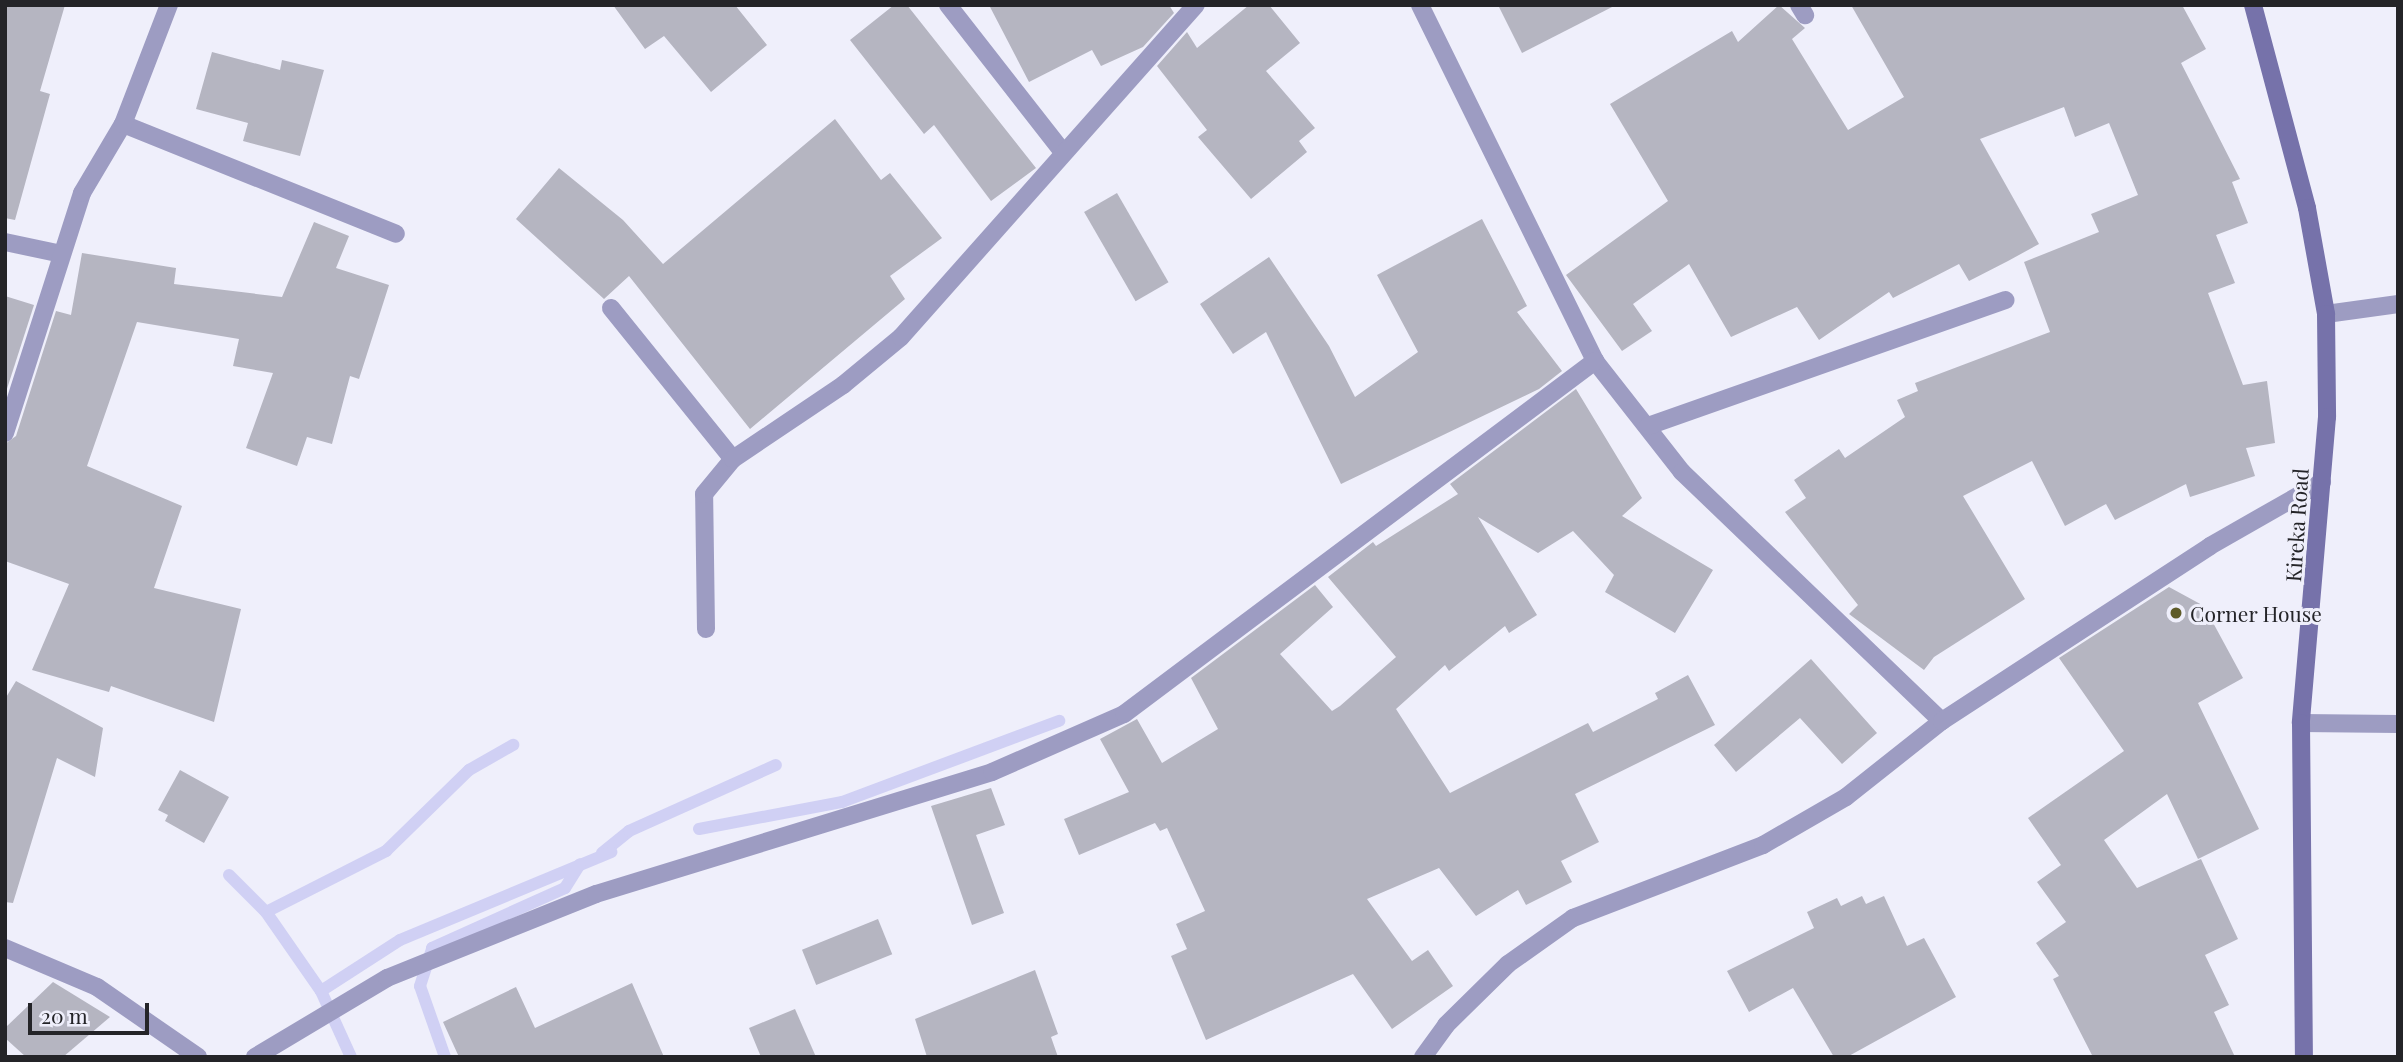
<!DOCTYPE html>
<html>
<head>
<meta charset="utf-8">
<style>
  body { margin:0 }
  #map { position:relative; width:2403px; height:1062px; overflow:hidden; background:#efeffb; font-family:"Playfair Display",serif }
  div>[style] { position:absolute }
  .stream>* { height:12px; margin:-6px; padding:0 6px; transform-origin:6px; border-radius:6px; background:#d0d0f4 }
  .building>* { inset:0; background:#b5b5c1; transform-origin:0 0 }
  .lane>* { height:18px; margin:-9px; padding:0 9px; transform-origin:9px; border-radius:9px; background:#9d9cc2 }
  .street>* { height:18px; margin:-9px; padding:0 9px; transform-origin:9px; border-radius:9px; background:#9d9cc2 }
  .secondary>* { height:18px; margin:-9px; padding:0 9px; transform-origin:9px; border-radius:9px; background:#7672aa }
  .dots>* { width:19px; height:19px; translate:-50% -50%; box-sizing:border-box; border:4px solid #efeffb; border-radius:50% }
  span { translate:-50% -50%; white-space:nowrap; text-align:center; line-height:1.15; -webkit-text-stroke:6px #efeffb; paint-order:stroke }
  .street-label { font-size:21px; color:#242428 }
  .poi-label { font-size:21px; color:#242428 }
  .left { translate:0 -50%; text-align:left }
  .frame { position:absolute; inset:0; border:7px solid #242428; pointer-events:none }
  .scale { position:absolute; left:28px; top:1003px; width:121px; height:32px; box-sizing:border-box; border:4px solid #242428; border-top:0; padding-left:9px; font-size:21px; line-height:24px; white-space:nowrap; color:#242428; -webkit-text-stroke:5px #efeffb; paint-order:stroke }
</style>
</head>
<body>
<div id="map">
  <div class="stream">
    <div style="left:699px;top:829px;width:146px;rotate:-10.7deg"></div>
    <div style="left:842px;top:802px;width:232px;rotate:-20.5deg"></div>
    <div style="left:602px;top:853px;width:35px;rotate:-39deg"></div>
    <div style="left:629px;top:831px;width:161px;rotate:-24.2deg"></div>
    <div style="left:229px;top:875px;width:52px;rotate:45deg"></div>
    <div style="left:266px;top:912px;width:96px;rotate:55.2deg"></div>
    <div style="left:321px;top:991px;width:72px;rotate:65.6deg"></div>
    <div style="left:266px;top:912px;width:135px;rotate:-26.9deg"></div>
    <div style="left:386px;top:851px;width:116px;rotate:-44.3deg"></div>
    <div style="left:469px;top:770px;width:51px;rotate:-29.6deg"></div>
    <div style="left:321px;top:991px;width:94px;rotate:-32.8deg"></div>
    <div style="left:400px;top:940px;width:229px;rotate:-22.6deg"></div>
    <div style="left:445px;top:1057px;width:75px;rotate:-109.4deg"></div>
    <div style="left:420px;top:986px;width:40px;rotate:-72deg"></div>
    <div style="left:432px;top:948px;width:146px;rotate:-24.3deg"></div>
    <div style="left:565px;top:888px;width:28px;rotate:-58deg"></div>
  </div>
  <div class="building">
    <div style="clip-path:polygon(5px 5px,65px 5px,40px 91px,50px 94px,15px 220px,5px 218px)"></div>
    <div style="clip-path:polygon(613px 5px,735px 5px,767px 45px,711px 92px,664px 36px,645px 49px)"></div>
    <div style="clip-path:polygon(894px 5px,907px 5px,1036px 168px,991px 201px,934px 125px,924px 134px,850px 40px)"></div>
    <div style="clip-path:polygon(989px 5px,1169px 5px,1174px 13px,1143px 47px,1101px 66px,1092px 50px,1029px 82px)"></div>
    <div style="clip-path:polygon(1249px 5px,1269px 5px,1300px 43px,1266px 71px,1315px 128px,1299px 141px,1307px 152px,1251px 199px,1198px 137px,1207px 130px,1157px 66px,1187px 32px,1197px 48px)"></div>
    <div style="clip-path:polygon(1498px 5px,1616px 5px,1522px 53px)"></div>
    <div style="clip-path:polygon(1779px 5px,1805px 28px,1792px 39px,1848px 130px,1904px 97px,1851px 5px,2182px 5px,2206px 49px,2181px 63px,2240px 179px,2232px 182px,2248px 223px,2216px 235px,2235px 283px,2208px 293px,2243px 385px,2267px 381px,2275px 443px,2246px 448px,2255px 476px,2190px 497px,2186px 484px,2115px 520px,2106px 504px,2065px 526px,2032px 461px,1963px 496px,2025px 599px,1934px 657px,1924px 670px,1849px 614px,1858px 605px,1785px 512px,1806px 498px,1794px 480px,1839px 449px,1845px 458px,1905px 417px,1897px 400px,1918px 391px,1915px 383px,2050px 332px,2024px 262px,2099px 232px,2091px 214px,2138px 195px,2109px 123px,2075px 137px,2064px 107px,1980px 139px,2039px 244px,2008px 261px,1969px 281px,1959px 264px,1893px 298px,1889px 292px,1819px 340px,1797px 307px,1731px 337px,1689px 264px,1633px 304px,1652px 331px,1622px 351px,1566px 275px,1668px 201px,1610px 104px,1732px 31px,1738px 42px)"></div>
    <div style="clip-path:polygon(212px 52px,280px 70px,282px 60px,324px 70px,300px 156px,243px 141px,248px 123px,196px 109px)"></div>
    <div style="clip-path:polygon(835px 119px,881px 180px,890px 173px,942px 238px,890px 276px,905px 299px,750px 429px,629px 276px,604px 299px,516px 219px,559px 168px,623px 220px,663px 264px)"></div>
    <div style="left:1117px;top:193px;width:103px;height:38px;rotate:60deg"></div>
    <div style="clip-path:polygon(1482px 219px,1527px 306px,1517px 312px,1562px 371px,1539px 389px,1341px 484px,1266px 332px,1233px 354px,1200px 304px,1269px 257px,1329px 346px,1355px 397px,1418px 352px,1377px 275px)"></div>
    <div style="clip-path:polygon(314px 222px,349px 236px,336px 268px,389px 285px,359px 379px,350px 376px,332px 444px,307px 437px,297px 466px,246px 448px,273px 373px,233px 366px,239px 339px,137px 322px,87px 466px,182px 506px,154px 588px,241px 609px,214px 722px,111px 686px,109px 692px,32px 670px,69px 584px,5px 561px,5px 444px,16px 436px,56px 311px,71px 315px,82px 253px,176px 268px,174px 284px,282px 297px)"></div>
    <div style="clip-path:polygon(5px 296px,34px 305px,5px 395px)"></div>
    <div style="clip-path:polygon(1576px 389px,1642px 498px,1622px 516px,1713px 570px,1675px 633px,1605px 592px,1614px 575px,1573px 531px,1538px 553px,1478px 517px,1537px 615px,1509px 633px,1505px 626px,1449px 671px,1445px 665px,1396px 709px,1450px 793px,1588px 723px,1593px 732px,1658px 699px,1655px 693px,1688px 675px,1715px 725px,1575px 794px,1599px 842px,1561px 861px,1572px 882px,1526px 905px,1518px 890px,1476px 916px,1439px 868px,1367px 899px,1412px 961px,1428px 950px,1453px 986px,1392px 1029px,1353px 974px,1206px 1040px,1171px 956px,1187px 949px,1176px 924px,1205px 911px,1167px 828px,1160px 831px,1155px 823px,1079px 855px,1064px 819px,1129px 792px,1100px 739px,1137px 719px,1162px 763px,1218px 729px,1191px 678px,1315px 585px,1333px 607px,1280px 654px,1332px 711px,1340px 706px,1396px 657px,1328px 577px,1373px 542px,1376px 546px,1458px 494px,1450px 484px)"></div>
    <div style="clip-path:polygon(2169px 587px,2204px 606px,2243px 678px,2198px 703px,2259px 829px,2198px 859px,2167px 794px,2104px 840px,2137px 888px,2201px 859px,2238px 939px,2205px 955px,2229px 1005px,2214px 1012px,2235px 1057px,2093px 1057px,2053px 979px,2059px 976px,2036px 943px,2066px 922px,2037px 882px,2061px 865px,2028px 818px,2124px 751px,2059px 658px)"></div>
    <div style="clip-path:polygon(1811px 659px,1877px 733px,1842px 764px,1800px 718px,1736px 772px,1714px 745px)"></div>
    <div style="clip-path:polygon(16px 681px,103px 728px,95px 777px,57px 758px,13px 903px,5px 902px,5px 699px)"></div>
    <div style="clip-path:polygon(180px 770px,229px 797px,204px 843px,165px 821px,168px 815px,158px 810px)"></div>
    <div style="clip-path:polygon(991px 788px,1005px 825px,976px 835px,1004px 913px,972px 925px,931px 806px)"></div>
    <div style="clip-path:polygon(1862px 896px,1866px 904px,1884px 896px,1907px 946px,1924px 938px,1956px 997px,1847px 1057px,1834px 1057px,1793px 988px,1749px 1012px,1727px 971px,1814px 928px,1807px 912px,1837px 898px,1841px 906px)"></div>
    <div style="left:878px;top:919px;width:38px;height:82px;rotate:68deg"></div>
    <div style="clip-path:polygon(1035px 970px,1058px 1034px,1051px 1037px,1058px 1057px,927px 1057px,915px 1019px)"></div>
    <div style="clip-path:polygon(53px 982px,110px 1017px,63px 1057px,26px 1057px,5px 1038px,5px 1028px)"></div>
    <div style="clip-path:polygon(632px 983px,664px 1057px,459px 1057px,443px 1022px,516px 987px,535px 1028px)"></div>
    <div style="clip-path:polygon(795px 1009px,816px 1057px,761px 1057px,749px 1028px)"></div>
  </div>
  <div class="lane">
    <div style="left:611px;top:308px;width:194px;rotate:51.1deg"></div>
  </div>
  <div class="street">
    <div style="left:948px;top:5px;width:187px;rotate:52deg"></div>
    <div style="left:1420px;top:5px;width:397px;rotate:63.8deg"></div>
    <div style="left:1595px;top:361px;width:141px;rotate:51.9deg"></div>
    <div style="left:1682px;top:472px;width:360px;rotate:43.8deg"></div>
    <div style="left:1799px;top:5px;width:12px;rotate:59deg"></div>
    <div style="left:123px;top:124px;width:294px;rotate:21.9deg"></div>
    <div style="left:5px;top:242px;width:58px;rotate:11.9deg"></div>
    <div style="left:2326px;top:314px;width:73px;rotate:-7.9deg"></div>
    <div style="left:1648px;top:426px;width:379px;rotate:-19.4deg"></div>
    <div style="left:5px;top:433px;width:252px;rotate:-72.2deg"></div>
    <div style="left:82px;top:193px;width:80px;rotate:-59.3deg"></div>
    <div style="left:123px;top:124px;width:128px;rotate:-68.9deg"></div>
    <div style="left:706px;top:629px;width:135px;rotate:-90.8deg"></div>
    <div style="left:704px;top:494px;width:45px;rotate:-50.4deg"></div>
    <div style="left:733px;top:459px;width:133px;rotate:-33.9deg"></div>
    <div style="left:843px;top:385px;width:75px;rotate:-39.6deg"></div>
    <div style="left:901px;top:337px;width:444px;rotate:-48.4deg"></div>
    <div style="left:2301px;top:723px;width:97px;rotate:0.6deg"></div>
    <div style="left:5px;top:948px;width:100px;rotate:23deg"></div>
    <div style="left:97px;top:987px;width:123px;rotate:34.7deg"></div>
    <div style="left:255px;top:1057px;width:154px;rotate:-30.9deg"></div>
    <div style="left:387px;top:978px;width:225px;rotate:-21.9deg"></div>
    <div style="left:596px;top:894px;width:414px;rotate:-17.1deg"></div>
    <div style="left:992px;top:772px;width:144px;rotate:-23.7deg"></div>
    <div style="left:1124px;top:714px;width:589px;rotate:-36.85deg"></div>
    <div style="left:1423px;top:1057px;width:39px;rotate:-54deg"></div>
    <div style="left:1446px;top:1025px;width:87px;rotate:-44.5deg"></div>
    <div style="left:1508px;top:964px;width:80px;rotate:-35.3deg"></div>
    <div style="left:1573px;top:918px;width:204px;rotate:-21deg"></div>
    <div style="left:1763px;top:845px;width:96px;rotate:-30deg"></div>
    <div style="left:1846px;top:797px;width:122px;rotate:-38.4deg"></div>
    <div style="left:1942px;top:721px;width:320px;rotate:-33.1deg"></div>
    <div style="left:2210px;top:546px;width:129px;rotate:-29.7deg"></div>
  </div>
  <div class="secondary">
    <div style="left:2253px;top:5px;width:210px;rotate:75.1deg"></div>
    <div style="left:2307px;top:208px;width:108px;rotate:79.8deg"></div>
    <div style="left:2326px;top:314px;width:103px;rotate:89.4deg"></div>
    <div style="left:2327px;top:417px;width:307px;rotate:94.9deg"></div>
    <div style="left:2301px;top:723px;width:334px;rotate:89.5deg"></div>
  </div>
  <div class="dots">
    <div style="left:2176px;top:613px;background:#5e5b28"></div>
  </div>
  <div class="street-label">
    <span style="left:2296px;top:525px;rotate:-86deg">Kireka Road</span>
  </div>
  <div class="poi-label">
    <span class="left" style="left:2190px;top:613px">Corner House</span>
  </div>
  <div class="frame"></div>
  <div class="scale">20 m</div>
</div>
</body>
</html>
